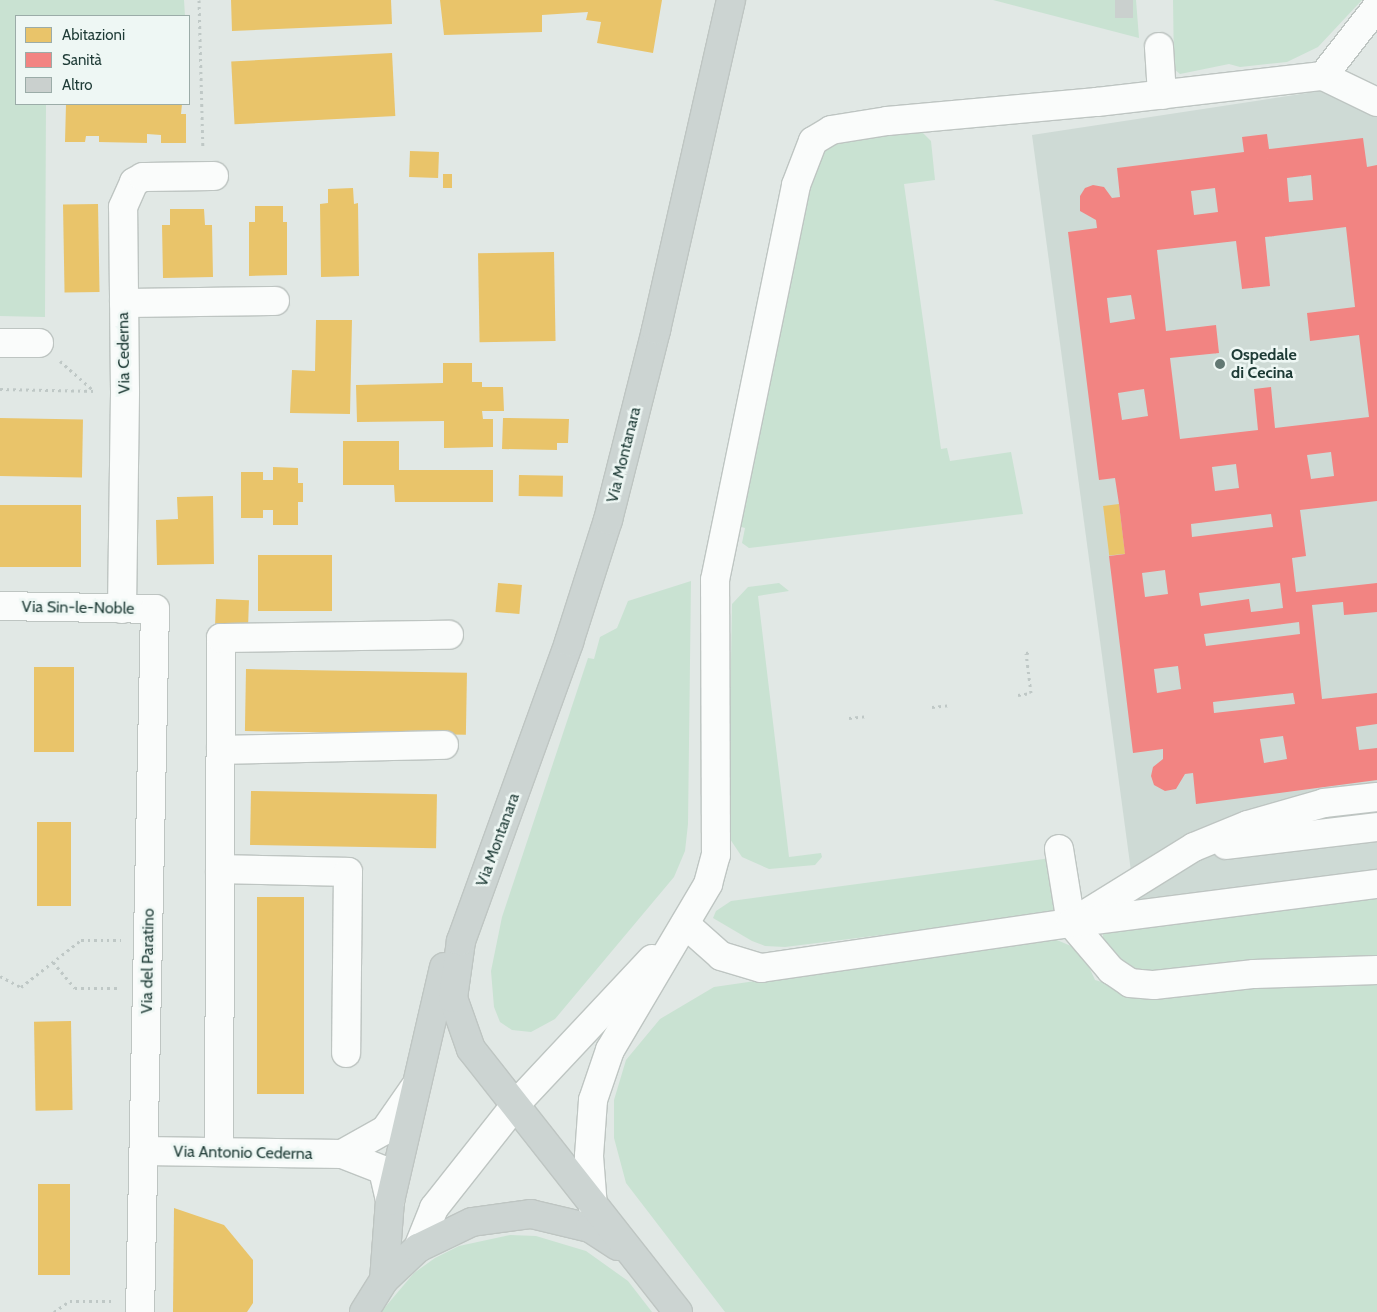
<!DOCTYPE html>
<html>
<head>
<meta charset="utf-8">
<style>
  body { margin:0 }
  #map { position:relative; width:1377px; height:1312px; overflow:hidden; background:#e1e8e5; font-family:Cabin,sans-serif }
  div>[style] { position:absolute }
  .built>* { inset:0; background:#cedad5 }
  .green>* { inset:0; background:#c9e2d2 }
  .homes>* { inset:0; background:#e9c46a; transform-origin:0 0 }
  .health>* { inset:0; background:#f28482 }
  .building>* { inset:0; background:#cad0ce; transform-origin:0 0 }
  .path>* { height:3px; margin-top:-1.5px; transform-origin:0; background:repeating-linear-gradient(90deg,#bfc8c6 0 2.5px,transparent 0 6.5px) }
  .roads { filter:drop-shadow(1px 0 #bec5c2) drop-shadow(-1px 0 #bec5c2) drop-shadow(0 1px #bec5c2) drop-shadow(0 -1px #bec5c2) }
  .minor>* { height:28px; margin:-14px; padding:0 14px; transform-origin:14px; border-radius:14px; background:#fafcfb }
  .major>* { height:28px; margin:-14px; padding:0 14px; transform-origin:14px; border-radius:14px; background:#ccd4d2 }
  .dots>* { width:14px; height:14px; translate:-50% -50%; box-sizing:border-box; border:2px solid #eef7f4; border-radius:50% }
  span { translate:-50% -50%; white-space:nowrap; text-align:center; line-height:1.15; -webkit-text-stroke:5px #eef7f4; paint-order:stroke }
  .street-label { font-size:16px; color:#1e3b36 }
  .poi-label { font-size:16px; color:#1e3b36; font-weight:700 }
  .left { translate:0 -50%; text-align:left }
  .legend { position:absolute; left:15px; top:15px; width:175px; height:90px; box-sizing:border-box; background:#eef7f4; border:1px solid #9baca8; margin:0; padding:6px 9px; list-style:none; font-size:15px; color:#1e3b36 }
  .legend li { display:flex; align-items:center; gap:10px; height:25px }
  .legend b { width:25px; border:1px solid #9baca8 }
</style>
</head>
<body>
<div id="map">
  <div class="built">
    <div style="clip-path:polygon(1327px 90px,1377px 114px,1377px 873px,1135px 901px,1032px 135px)"></div>
  </div>
  <div class="green">
    <div style="clip-path:polygon(0 0,184px 0,185px 16px,16px 16px,16px 104px,46px 104px,45px 317px,0 316px)"></div>
    <div style="clip-path:polygon(993px 0,1136px 0,1139px 38px)"></div>
    <div style="clip-path:polygon(1173px 0,1362px 0,1318px 47px,1287px 62px,1240px 67px,1229px 64px,1180px 74px,1174px 69px)"></div>
    <div style="clip-path:polygon(920px 130px,931px 141px,935px 180px,904px 184px,941px 449px,947px 448px,950px 461px,1011px 452px,1023px 514px,749px 548px,742px 543px,745px 528px,738px 526px,813px 169px,820px 154px,828px 145px,839px 141px)"></div>
    <div style="clip-path:polygon(691px 581px,688px 824px,685px 851px,674px 877px,555px 1019px,531px 1032px,512px 1030px,500px 1022px,494px 1007px,491px 971px,502px 917px,588px 658px,594px 659px,600px 637px,617px 628px,628px 601px)"></div>
    <div style="clip-path:polygon(779px 583px,789px 591px,758px 596px,789px 857px,821px 853px,822px 857px,815px 865px,769px 869px,742px 857px,728px 836px,732px 604px,748px 587px)"></div>
    <div style="clip-path:polygon(1051px 858px,1059px 913px,785px 947px,765px 946px,752px 941px,713px 918px,716px 911px,731px 901px)"></div>
    <div style="clip-path:polygon(1377px 895px,1377px 963px,1135px 972px,1121px 962px,1103px 938px,1103px 932px)"></div>
    <div style="clip-path:polygon(1052px 938px,1071px 946px,1085px 958px,1095px 980px,1138px 993px,1377px 978px,1377px 1312px,725px 1312px,626px 1183px,614px 1138px,614px 1100px,626px 1060px,660px 1019px,714px 987px)"></div>
    <div style="clip-path:polygon(510px 1235px,536px 1236px,586px 1251px,628px 1281px,652px 1312px,381px 1312px,414px 1273px,435px 1258px,459px 1246px)"></div>
  </div>
  <div class="homes">
    <div style="clip-path:polygon(231px 0,391px 0,392px 24px,232px 31px)"></div>
    <div style="clip-path:polygon(440px 0,662px 0,653px 53px,597px 43px,601px 22px,586px 20px,588px 12px,542px 15px,542px 32px,444px 35px)"></div>
    <div style="left:392px;top:53px;width:63px;height:161px;rotate:87deg"></div>
    <div style="clip-path:polygon(66px 104px,182px 104px,181px 114px,186px 114px,186px 143px,161px 143px,161px 135px,147px 134px,147px 143px,99px 142px,99px 136px,86px 136px,85px 142px,65px 142px)"></div>
    <div style="left:410px;top:151px;width:29px;height:26px;rotate:2deg"></div>
    <div style="left:443px;top:174px;width:9px;height:14px"></div>
    <div style="clip-path:polygon(353px 188px,354px 204px,358px 203px,359px 276px,321px 277px,320px 204px,328px 203px,328px 189px)"></div>
    <div style="left:98px;top:204px;width:88px;height:35px;rotate:89deg"></div>
    <div style="clip-path:polygon(255px 206px,283px 206px,283px 222px,287px 222px,287px 275px,249px 276px,249px 222px,255px 222px)"></div>
    <div style="clip-path:polygon(170px 209px,204px 209px,205px 225px,212px 225px,213px 277px,163px 278px,162px 225px,170px 225px)"></div>
    <div style="left:554px;top:252px;width:89px;height:76px;rotate:89deg"></div>
    <div style="clip-path:polygon(316px 320px,352px 320px,350px 414px,290px 413px,292px 370px,315px 371px)"></div>
    <div style="clip-path:polygon(443px 363px,472px 363px,472px 382px,482px 382px,482px 387px,503px 387px,504px 411px,482px 411px,483px 419px,493px 419px,493px 447px,444px 448px,444px 421px,357px 422px,356px 385px,443px 383px)"></div>
    <div style="left:0;top:418px;width:83px;height:58px;rotate:1deg"></div>
    <div style="clip-path:polygon(503px 418px,569px 419px,568px 443px,557px 443px,557px 450px,502px 449px)"></div>
    <div style="clip-path:polygon(343px 441px,399px 441px,399px 470px,493px 470px,493px 502px,395px 502px,394px 485px,343px 485px)"></div>
    <div style="clip-path:polygon(273px 467px,298px 468px,298px 483px,303px 483px,303px 502px,298px 502px,298px 525px,273px 525px,273px 510px,263px 510px,263px 518px,241px 518px,241px 472px,263px 472px,263px 480px,273px 480px)"></div>
    <div style="left:519px;top:475px;width:44px;height:21px;rotate:1deg"></div>
    <div style="clip-path:polygon(213px 496px,214px 564px,157px 565px,156px 520px,178px 519px,177px 497px)"></div>
    <div style="left:1119px;top:504px;width:50px;height:16px;rotate:83deg"></div>
    <div style="left:0;top:505px;width:81px;height:62px"></div>
    <div style="left:332px;top:555px;width:56px;height:74px;rotate:90deg"></div>
    <div style="left:498px;top:583px;width:24px;height:29px;rotate:5deg"></div>
    <div style="left:216px;top:599px;width:33px;height:32px;rotate:2deg"></div>
    <div style="left:34px;top:667px;width:40px;height:85px"></div>
    <div style="left:246px;top:669px;width:221px;height:62px;rotate:1deg"></div>
    <div style="left:251px;top:791px;width:186px;height:54px;rotate:1deg"></div>
    <div style="left:37px;top:822px;width:34px;height:84px"></div>
    <div style="left:257px;top:897px;width:47px;height:197px"></div>
    <div style="left:71px;top:1021px;width:89px;height:37px;rotate:89deg"></div>
    <div style="left:38px;top:1184px;width:32px;height:91px"></div>
    <div style="clip-path:polygon(174px 1208px,224px 1225px,253px 1260px,253px 1303px,247px 1312px,173px 1312px)"></div>
  </div>
  <div class="health">
    <div style="clip-path:polygon(evenodd,1267px 134px,1269px 149px,1363px 138px,1367px 167px,1377px 165px,1377px 501px,1300px 510px,1306px 556px,1292px 558px,1296px 592px,1377px 583px,1377px 612px,1344px 615px,1343px 602px,1312px 605px,1322px 699px,1377px 693px,1377px 724px,1356px 727px,1359px 750px,1377px 748px,1377px 780px,1196px 804px,1193px 773px,1185px 774px,1176px 789px,1165px 791px,1154px 785px,1151px 776px,1153px 767px,1163px 759px,1163px 749px,1133px 753px,1109px 556px,1125px 554px,1119px 504px,1115px 478px,1099px 480px,1068px 232px,1097px 228px,1096px 220px,1080px 211px,1080px 196px,1085px 188px,1093px 185px,1104px 187px,1112px 198px,1120px 197px,1117px 168px,1244px 152px,1242px 137px,1267px 134px,1311px 175px,1313px 200px,1289px 202px,1287px 178px,1311px 175px,1267px 134px,1215px 188px,1218px 212px,1194px 215px,1191px 191px,1215px 188px,1267px 134px,1346px 227px,1355px 307px,1307px 313px,1310px 341px,1359px 335px,1369px 417px,1275px 428px,1271px 387px,1254px 389px,1258px 430px,1180px 439px,1170px 358px,1219px 353px,1216px 325px,1166px 331px,1157px 250px,1236px 241px,1242px 289px,1270px 286px,1265px 237px,1346px 227px,1267px 134px,1131px 295px,1135px 319px,1110px 323px,1107px 298px,1131px 295px,1267px 134px,1144px 389px,1148px 416px,1122px 420px,1118px 393px,1144px 389px,1267px 134px,1331px 452px,1334px 476px,1311px 479px,1307px 455px,1331px 452px,1267px 134px,1236px 464px,1239px 488px,1215px 491px,1212px 467px,1236px 464px,1267px 134px,1271px 514px,1273px 527px,1192px 537px,1191px 524px,1271px 514px,1267px 134px,1165px 570px,1168px 594px,1145px 597px,1142px 573px,1165px 570px,1267px 134px,1280px 583px,1283px 608px,1251px 612px,1249px 599px,1201px 606px,1199px 593px,1280px 583px,1267px 134px,1299px 622px,1300px 634px,1206px 646px,1204px 634px,1299px 622px,1267px 134px,1178px 666px,1181px 689px,1157px 693px,1154px 669px,1178px 666px,1267px 134px,1293px 693px,1295px 704px,1214px 713px,1213px 702px,1293px 693px,1267px 134px,1283px 736px,1287px 759px,1264px 763px,1260px 739px,1283px 736px)"></div>
  </div>
  <div class="building">
    <div style="left:1115px;top:0;width:18px;height:18px"></div>
  </div>
  <div class="path">
    <div style="left:199px;top:0;width:149px;rotate:88.5deg"></div>
    <div style="left:60px;top:361px;width:44px;rotate:41.3deg"></div>
    <div style="left:0;top:389px;width:97px;rotate:1.2deg"></div>
    <div style="left:1018px;top:695px;width:13px;rotate:-9deg"></div>
    <div style="left:1031px;top:693px;width:40px;rotate:-97.1deg"></div>
    <div style="left:1026px;top:653px;width:6px;rotate:-9deg"></div>
    <div style="left:932px;top:707px;width:18px;rotate:-6deg"></div>
    <div style="left:849px;top:718px;width:18px;rotate:-6deg"></div>
    <div style="left:53px;top:962px;width:34px;rotate:50deg"></div>
    <div style="left:75px;top:988px;width:45px"></div>
    <div style="left:0;top:976px;width:24px;rotate:28deg"></div>
    <div style="left:21px;top:987px;width:76px;rotate:-38.1deg"></div>
    <div style="left:81px;top:940px;width:40px"></div>
    <div style="left:54px;top:1312px;width:19px;rotate:-35deg"></div>
    <div style="left:70px;top:1301px;width:42px"></div>
  </div>
  <div class="roads">
    <div class="minor">
      <div style="left:1159px;top:47px;width:48px;rotate:86.4deg"></div>
      <div style="left:1323px;top:76px;width:88px;rotate:-52deg"></div>
      <div style="left:124px;top:303px;width:151px;rotate:-0.8deg"></div>
      <div style="left:0;top:343px;width:39px"></div>
      <div style="left:0;top:606px;width:155px;rotate:1.1deg"></div>
      <div style="left:155px;top:609px;width:703px;rotate:91.22deg"></div>
      <div style="left:122px;top:609px;width:218px;rotate:-89.2deg"></div>
      <div style="left:125px;top:391px;width:184px;rotate:-90.6deg"></div>
      <div style="left:123px;top:207px;width:27px;rotate:-66deg"></div>
      <div style="left:134px;top:182px;width:10px;rotate:-29deg"></div>
      <div style="left:143px;top:177px;width:71px;rotate:-0.8deg"></div>
      <div style="left:221px;top:750px;width:223px;rotate:-1.3deg"></div>
      <div style="left:1226px;top:845px;width:152px;rotate:-6.8deg"></div>
      <div style="left:1059px;top:849px;width:75px;rotate:80.8deg"></div>
      <div style="left:1071px;top:923px;width:62px;rotate:49.6deg"></div>
      <div style="left:1111px;top:970px;width:23px;rotate:34deg"></div>
      <div style="left:1130px;top:983px;width:24px;rotate:5deg"></div>
      <div style="left:1154px;top:985px;width:101px;rotate:-6.3deg"></div>
      <div style="left:1254px;top:974px;width:123px;rotate:-1.9deg"></div>
      <div style="left:220px;top:869px;width:128px;rotate:1.3deg"></div>
      <div style="left:348px;top:872px;width:181px;rotate:90.6deg"></div>
      <div style="left:1081px;top:917px;width:133px;rotate:-31.8deg"></div>
      <div style="left:1194px;top:847px;width:58px;rotate:-22.2deg"></div>
      <div style="left:1248px;top:825px;width:79px;rotate:-16.1deg"></div>
      <div style="left:1324px;top:803px;width:53px;rotate:-6.5deg"></div>
      <div style="left:685px;top:924px;width:48px;rotate:41.6deg"></div>
      <div style="left:721px;top:956px;width:42px;rotate:16.7deg"></div>
      <div style="left:761px;top:968px;width:313px;rotate:-8.3deg"></div>
      <div style="left:1071px;top:923px;width:308px;rotate:-7.3deg"></div>
      <div style="left:144px;top:1151px;width:198px;rotate:0.9deg"></div>
      <div style="left:342px;top:1154px;width:44px;rotate:21.3deg"></div>
      <div style="left:383px;top:1170px;width:32px;rotate:77deg"></div>
      <div style="left:219px;top:1152px;width:514px;rotate:-89.78deg"></div>
      <div style="left:221px;top:638px;width:228px;rotate:-0.8deg"></div>
      <div style="left:342px;top:1154px;width:49px;rotate:-29.2deg"></div>
      <div style="left:385px;top:1130px;width:52px;rotate:-55.1deg"></div>
      <div style="left:593px;top:1207px;width:51px;rotate:-94.5deg"></div>
      <div style="left:589px;top:1156px;width:56px;rotate:-85.9deg"></div>
      <div style="left:593px;top:1100px;width:53px;rotate:-71.2deg"></div>
      <div style="left:610px;top:1050px;width:193px;rotate:-59.4deg"></div>
      <div style="left:708px;top:884px;width:30px;rotate:-75deg"></div>
      <div style="left:716px;top:855px;width:275px;rotate:-90.2deg"></div>
      <div style="left:715px;top:580px;width:403px;rotate:-78.4deg"></div>
      <div style="left:796px;top:185px;width:47px;rotate:-68.9deg"></div>
      <div style="left:813px;top:141px;width:21px;rotate:-31deg"></div>
      <div style="left:831px;top:130px;width:57px;rotate:-9.1deg"></div>
      <div style="left:887px;top:121px;width:211px;rotate:-5.2deg"></div>
      <div style="left:1097px;top:102px;width:227px;rotate:-6.6deg"></div>
      <div style="left:1323px;top:76px;width:60px;rotate:25.7deg"></div>
      <div style="left:418px;top:1248px;width:43px;rotate:-68.2deg"></div>
      <div style="left:434px;top:1208px;width:132px;rotate:-51.7deg"></div>
      <div style="left:516px;top:1104px;width:199px;rotate:-46.8deg"></div>
    </div>
    <div class="major">
      <div style="left:384px;top:1280px;width:79px;rotate:-85.7deg"></div>
      <div style="left:390px;top:1201px;width:240px;rotate:-77deg"></div>
      <div style="left:364px;top:1312px;width:38px;rotate:-58deg"></div>
      <div style="left:384px;top:1280px;width:47px;rotate:-43.3deg"></div>
      <div style="left:418px;top:1248px;width:60px;rotate:-25.7deg"></div>
      <div style="left:472px;top:1222px;width:60px;rotate:-7.7deg"></div>
      <div style="left:531px;top:1214px;width:61px;rotate:13.3deg"></div>
      <div style="left:590px;top:1228px;width:33px;rotate:33deg"></div>
      <div style="left:678px;top:1312px;width:335px;rotate:-128.2deg"></div>
      <div style="left:471px;top:1049px;width:54px;rotate:-109.4deg"></div>
      <div style="left:453px;top:998px;width:58px;rotate:-82deg"></div>
      <div style="left:461px;top:941px;width:318px;rotate:-70.1deg"></div>
      <div style="left:569px;top:642px;width:128px;rotate:-72.3deg"></div>
      <div style="left:608px;top:520px;width:196px;rotate:-75.8deg"></div>
      <div style="left:656px;top:330px;width:338px;rotate:-77.2deg"></div>
    </div>
  </div>
  <div class="dots">
    <div style="left:1220px;top:364px;background:#627873"></div>
  </div>
  <div class="street-label">
    <span style="left:124px;top:353px;rotate:-91deg">Via Cederna</span>
    <span style="left:624px;top:455px;rotate:-76deg">Via Montanara</span>
    <span style="left:78px;top:608px;rotate:1deg">Via Sin-le-Noble</span>
    <span style="left:498px;top:840px;rotate:-70deg">Via Montanara</span>
    <span style="left:148px;top:961px;rotate:-89deg">Via del Paratino</span>
    <span style="left:243px;top:1153px;rotate:1deg">Via Antonio Cederna</span>
  </div>
  <div class="poi-label">
    <span class="left" style="left:1231px;top:364px">Ospedale<br>di Cecina</span>
  </div>
  <ul class="legend">
  <li><b style="height:14px;background:#e9c46a"></b>Abitazioni</li>
  <li><b style="height:14px;background:#f28482"></b>Sanità</li>
  <li><b style="height:14px;background:#cad0ce"></b>Altro</li>
  </ul>
</div>
</body>
</html>
